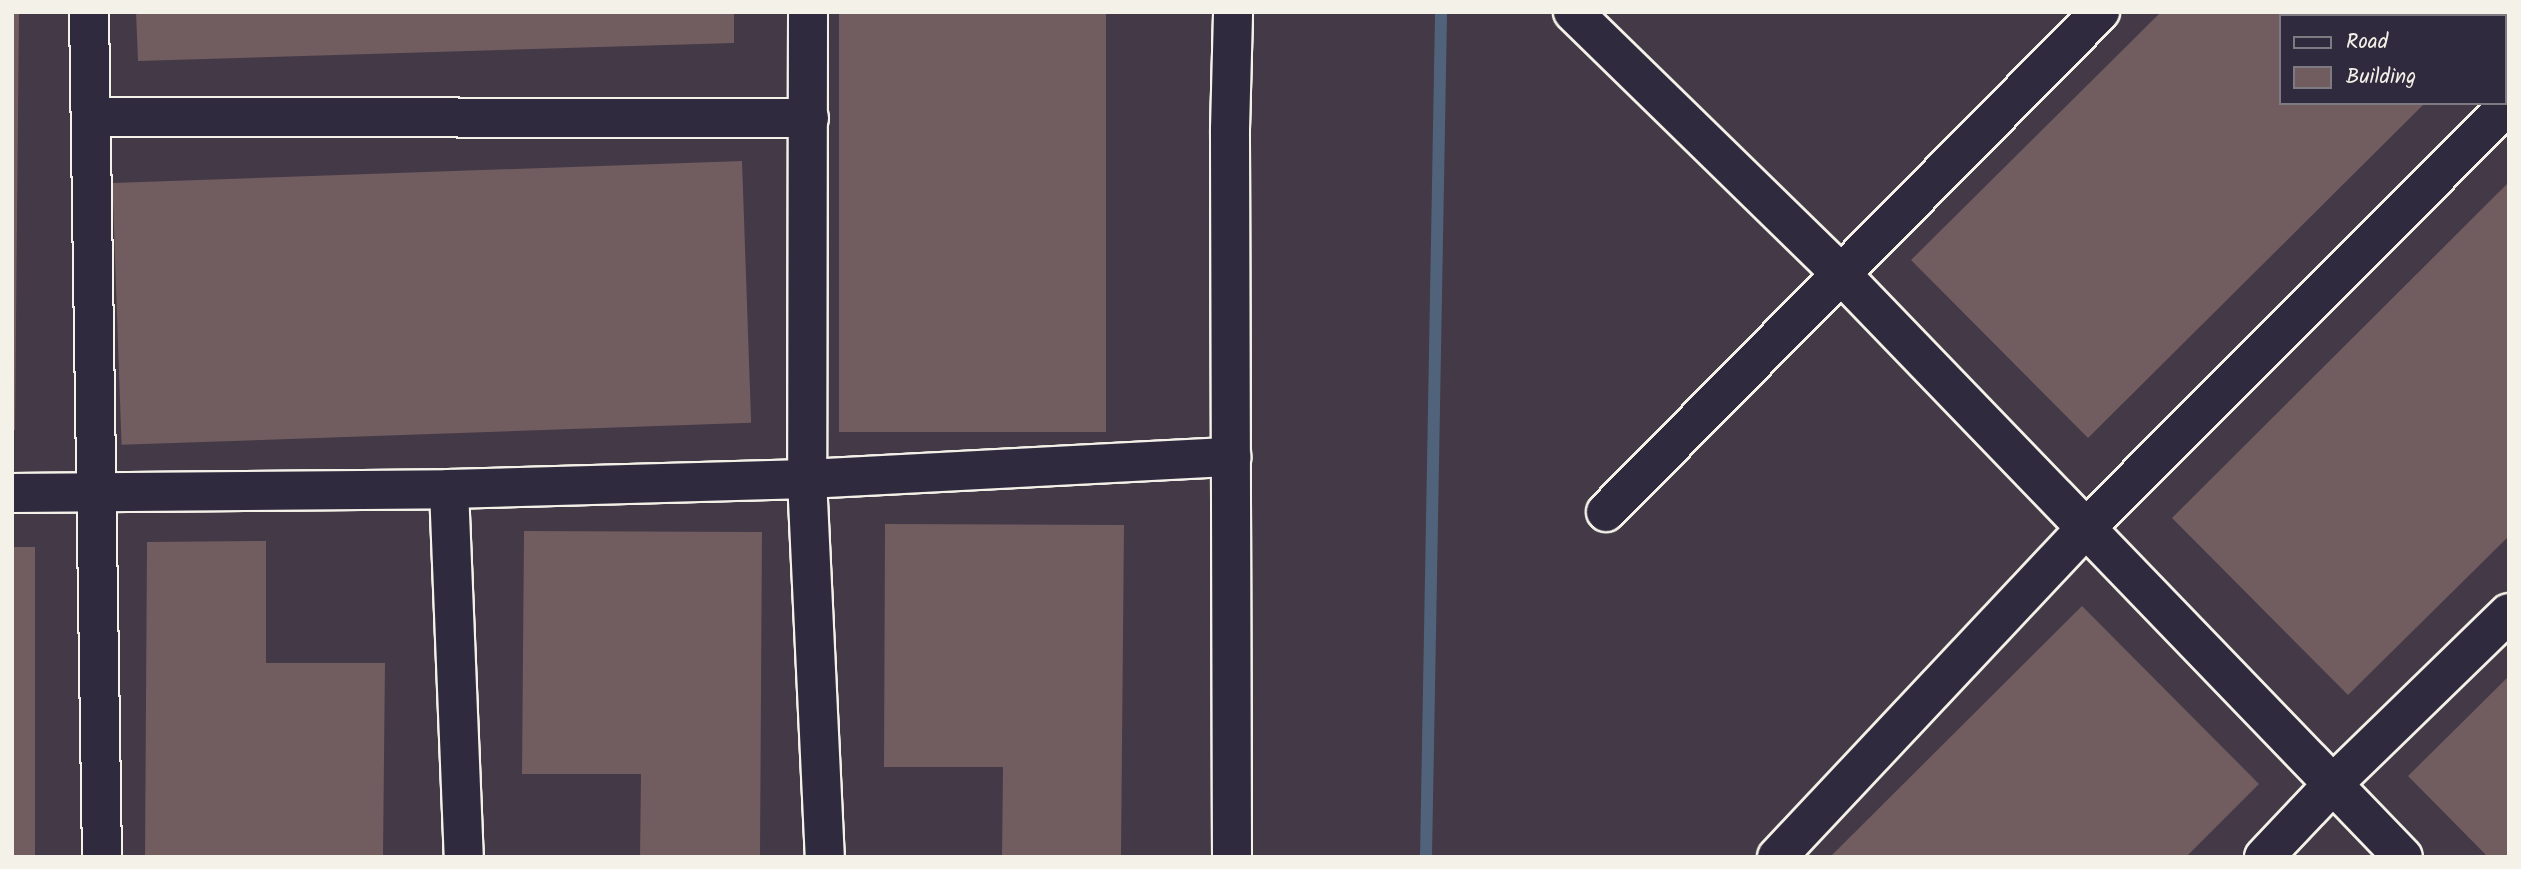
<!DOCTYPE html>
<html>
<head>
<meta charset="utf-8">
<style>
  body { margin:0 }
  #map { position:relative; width:2521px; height:869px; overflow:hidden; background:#433947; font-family:Kalam,sans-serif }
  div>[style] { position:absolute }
  .stream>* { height:12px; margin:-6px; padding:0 6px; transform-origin:6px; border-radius:6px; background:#50637b }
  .building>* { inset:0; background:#715c5f; transform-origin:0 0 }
  .roads { filter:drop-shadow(2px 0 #f4f1e8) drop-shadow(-2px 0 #f4f1e8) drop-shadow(0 2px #f4f1e8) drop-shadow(0 -2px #f4f1e8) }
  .minor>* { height:38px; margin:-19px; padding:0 19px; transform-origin:19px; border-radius:19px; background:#2f2a3d }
  .major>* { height:38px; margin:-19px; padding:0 19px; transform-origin:19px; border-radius:19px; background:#2f2a3d }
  span { translate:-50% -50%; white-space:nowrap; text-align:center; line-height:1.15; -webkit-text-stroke:6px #2f2a3d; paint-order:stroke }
  .frame { position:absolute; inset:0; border:14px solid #f4f1e8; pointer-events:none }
  .legend { position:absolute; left:2279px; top:14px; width:228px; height:91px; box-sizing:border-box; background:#2f2a3d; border:2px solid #7e7a81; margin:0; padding:9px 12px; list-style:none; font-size:21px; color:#f4f1e8 }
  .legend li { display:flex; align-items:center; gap:14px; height:35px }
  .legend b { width:35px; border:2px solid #7e7a81 }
</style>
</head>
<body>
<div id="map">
  <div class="stream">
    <div style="left:1426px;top:857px;width:845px;rotate:-88.98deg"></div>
  </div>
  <div class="building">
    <div style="clip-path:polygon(12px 12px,19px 12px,15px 430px,12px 430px)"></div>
    <div style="clip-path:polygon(136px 12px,734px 12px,734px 43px,138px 61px)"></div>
    <div style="left:839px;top:12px;width:267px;height:420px"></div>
    <div style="clip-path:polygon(2161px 12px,2345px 12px,2349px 16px,2281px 16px,2281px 103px,2425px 103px,2088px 438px,1911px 260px)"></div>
    <div style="clip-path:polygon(2480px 12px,2509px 12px,2509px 13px,2506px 16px,2484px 16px)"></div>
    <div style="left:742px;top:161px;width:262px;height:630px;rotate:88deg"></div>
    <div style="clip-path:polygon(2509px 182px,2509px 536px,2348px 695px,2172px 518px)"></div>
    <div style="clip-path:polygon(885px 524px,1124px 525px,1121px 857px,1002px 857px,1003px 767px,884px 767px)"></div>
    <div style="clip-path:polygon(524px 531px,762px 532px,760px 857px,640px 857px,641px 774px,522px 774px)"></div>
    <div style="clip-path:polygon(266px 541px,266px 663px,385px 663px,383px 857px,145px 857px,147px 542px)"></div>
    <div style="left:12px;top:547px;width:23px;height:310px"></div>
    <div style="clip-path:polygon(2082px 606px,2259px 784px,2186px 857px,1830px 857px)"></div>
    <div style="clip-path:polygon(2509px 676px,2509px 857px,2488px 857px,2408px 776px)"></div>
  </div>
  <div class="roads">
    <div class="minor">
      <div style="left:89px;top:12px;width:845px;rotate:89.12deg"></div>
      <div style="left:808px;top:12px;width:467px;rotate:90.1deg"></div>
      <div style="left:807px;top:479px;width:378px;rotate:87.3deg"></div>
      <div style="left:1573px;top:12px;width:373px;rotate:44.3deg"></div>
      <div style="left:1840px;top:273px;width:811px;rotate:46.05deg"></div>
      <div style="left:2422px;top:12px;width:5px;rotate:53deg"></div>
      <div style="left:91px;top:117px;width:718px;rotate:0.08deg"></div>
      <div style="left:449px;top:489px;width:368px;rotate:87.7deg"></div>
      <div style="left:12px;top:493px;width:437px;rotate:-0.5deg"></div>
      <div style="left:449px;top:489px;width:358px;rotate:-1.6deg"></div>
      <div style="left:807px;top:479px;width:425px;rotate:-3deg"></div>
      <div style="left:1606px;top:512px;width:703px;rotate:-45.35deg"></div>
      <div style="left:1777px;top:857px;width:453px;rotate:-46.8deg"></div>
      <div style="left:2087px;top:527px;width:598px;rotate:-45.07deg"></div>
      <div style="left:2264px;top:857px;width:100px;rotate:-46.6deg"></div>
      <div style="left:2333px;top:784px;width:245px;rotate:-44.2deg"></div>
    </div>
    <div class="major">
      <div style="left:1232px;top:857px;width:728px;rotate:-90.16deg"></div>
      <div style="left:1230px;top:129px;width:117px;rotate:-88.5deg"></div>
    </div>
  </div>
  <div class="frame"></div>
  <ul class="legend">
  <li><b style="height:9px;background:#2f2a3d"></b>Road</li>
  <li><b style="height:19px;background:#715c5f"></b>Building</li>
  </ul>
</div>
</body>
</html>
